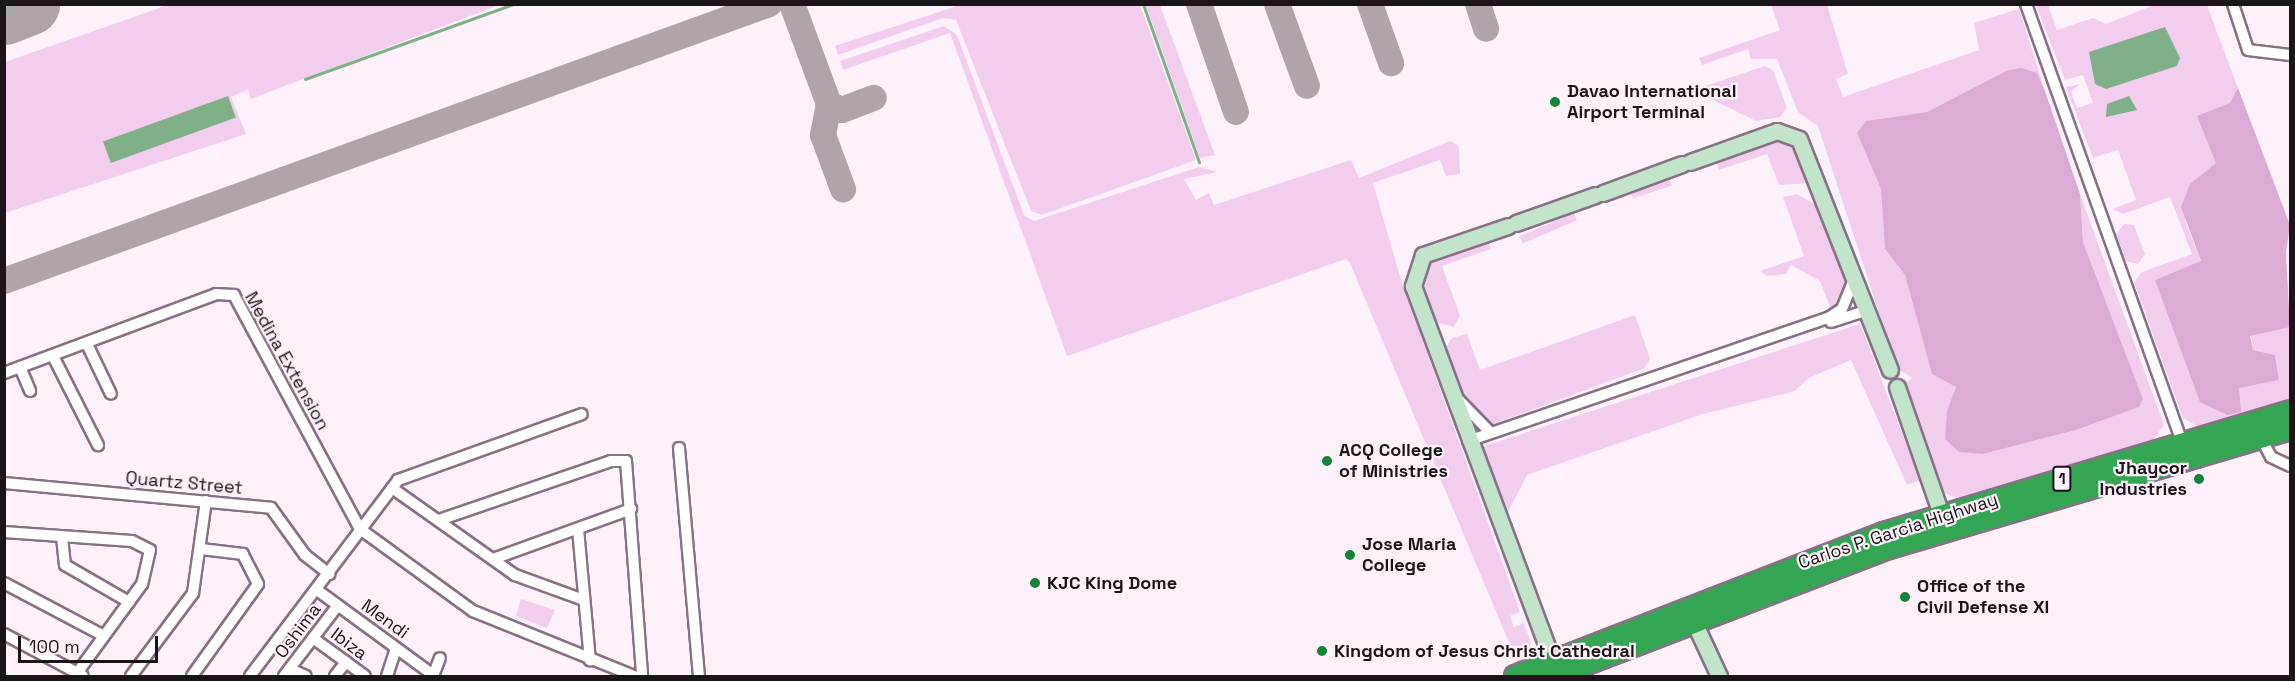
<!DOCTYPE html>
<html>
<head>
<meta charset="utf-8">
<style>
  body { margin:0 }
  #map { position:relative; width:2295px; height:681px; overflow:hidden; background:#fdf2fb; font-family:"Space Grotesk",sans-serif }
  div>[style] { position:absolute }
  .green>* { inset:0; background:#f3cdee; transform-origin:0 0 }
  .forest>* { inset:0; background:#dbabd5 }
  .water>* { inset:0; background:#80b087; transform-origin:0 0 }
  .stream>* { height:3px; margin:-1.5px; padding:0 1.5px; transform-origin:1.5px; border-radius:1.5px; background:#80b087 }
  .taxiway>* { height:26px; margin:-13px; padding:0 13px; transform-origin:13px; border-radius:13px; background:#aea4ac }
  .runway>* { height:63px; margin:-31.5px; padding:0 31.5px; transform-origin:31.5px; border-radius:31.5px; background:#aea4ac }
  .roads { filter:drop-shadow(2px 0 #877184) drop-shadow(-2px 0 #877184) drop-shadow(0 2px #877184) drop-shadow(0 -2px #877184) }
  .street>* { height:10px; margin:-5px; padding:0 5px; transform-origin:5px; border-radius:5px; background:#fff }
  .secondary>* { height:15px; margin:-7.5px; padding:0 7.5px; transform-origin:7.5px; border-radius:7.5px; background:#c2e4cb }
  .highway>* { height:20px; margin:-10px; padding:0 10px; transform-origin:10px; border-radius:10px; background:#34a552 }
  .dots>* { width:16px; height:16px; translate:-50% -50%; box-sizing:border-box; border:3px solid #fdf2fb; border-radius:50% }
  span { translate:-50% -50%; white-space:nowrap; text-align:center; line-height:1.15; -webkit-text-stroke:4.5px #fdf2fb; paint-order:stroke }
  .shield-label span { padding:2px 4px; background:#fdf2fb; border:2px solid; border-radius:4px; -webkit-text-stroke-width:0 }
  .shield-label { font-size:16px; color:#1c141b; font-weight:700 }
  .poi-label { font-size:18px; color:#1c141b; font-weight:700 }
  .left { translate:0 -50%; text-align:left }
  .right { translate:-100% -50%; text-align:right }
  .street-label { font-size:18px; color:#1c141b }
  .frame { position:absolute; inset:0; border:6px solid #1c141b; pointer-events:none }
  .scale { position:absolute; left:18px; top:636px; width:140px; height:27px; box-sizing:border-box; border:3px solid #1c141b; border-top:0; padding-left:8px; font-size:18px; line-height:21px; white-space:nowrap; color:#1c141b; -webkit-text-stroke:4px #fdf2fb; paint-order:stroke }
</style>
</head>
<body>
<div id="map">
  <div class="green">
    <div style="clip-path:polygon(168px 5px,499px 5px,251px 99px,248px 90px,231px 97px,246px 134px,5px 213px,5px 62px)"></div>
    <div style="clip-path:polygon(960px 5px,1140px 5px,1196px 160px,1042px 215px,1031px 211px,956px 20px,943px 18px,838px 55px,835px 46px)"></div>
    <div style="clip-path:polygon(1146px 5px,1160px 5px,1215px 155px,1200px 158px)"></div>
    <div style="clip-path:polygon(1771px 5px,1827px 5px,1848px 74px,1836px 79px,1843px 97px,1979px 50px,1974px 23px,2019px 9px,2045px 91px,2037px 73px,2006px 71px,1927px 112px,1867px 121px,1857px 133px,1881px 189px,1885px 249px,1905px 275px,1926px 351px,1956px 387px,1953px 397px,1983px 454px,2076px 430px,2139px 407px,2143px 399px,2083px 242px,2080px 194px,2164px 425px,2153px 440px,1956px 498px,1939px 491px,1903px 385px,1912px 378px,1897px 368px,1818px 126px,1798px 112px,1777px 59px,1751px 59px,1748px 49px,1702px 65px,1699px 58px,1780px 30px)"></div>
    <div style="clip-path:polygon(2036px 5px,2048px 5px,2057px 30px,2093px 18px,2106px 24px,2154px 5px,2207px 5px,2238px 88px,2216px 167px,2185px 220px,2201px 262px,2155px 280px,2236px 402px,2238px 388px,2279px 380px,2275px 355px,2253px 350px,2251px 335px,2290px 327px,2290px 400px,2199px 427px,2183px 418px,2134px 282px,2142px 272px,2192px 254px,2170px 197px,2123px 214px,2112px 209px,2136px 200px,2118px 150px,2093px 158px,2066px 87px,2080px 84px,2071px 92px,2077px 108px,2093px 103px,2083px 75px,2065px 80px)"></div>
    <div style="clip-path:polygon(944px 26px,957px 35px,1024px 215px,1034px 221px,1199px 167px,1217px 172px,1184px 179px,1196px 200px,1209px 193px,1214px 205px,1351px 160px,1359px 178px,1450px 141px,1459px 146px,1460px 174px,1446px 176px,1440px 160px,1373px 183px,1402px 283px,1520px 612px,1510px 616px,1514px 627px,1524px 623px,1531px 643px,1528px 659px,1518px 664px,1350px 263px,1346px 259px,1067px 356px,950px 33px,843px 70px,840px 61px)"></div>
    <div style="clip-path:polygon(1765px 66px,1773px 70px,1787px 108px,1780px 117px,1756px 121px,1693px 90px)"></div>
    <div style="clip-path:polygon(1773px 138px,1797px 145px,1812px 183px,1779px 185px,1767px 154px,1719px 170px,1715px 158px)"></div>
    <div style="left:1670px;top:180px;width:6px;height:41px;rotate:72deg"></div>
    <div style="clip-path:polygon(1797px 194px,1820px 207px,1847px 281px,1837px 310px,1814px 319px,1830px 307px,1820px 281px,1791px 265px,1786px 274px,1767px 276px,1760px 271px,1804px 256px,1783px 197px)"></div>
    <div style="left:1574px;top:213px;width:8px;height:59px;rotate:67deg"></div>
    <div style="clip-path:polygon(2124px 224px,2134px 225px,2145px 254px,2138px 264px,2126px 261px,2116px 234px)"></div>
    <div style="clip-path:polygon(1488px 241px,1491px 249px,1442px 266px,1460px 316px,1454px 327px,1439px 323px,1430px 315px,1418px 278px,1427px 259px)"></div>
    <div style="clip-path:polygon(1635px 315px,1650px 359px,1645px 368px,1491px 425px,1455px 390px,1444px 350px,1452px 338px,1467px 334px,1480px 370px)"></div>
    <div style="clip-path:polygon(1860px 324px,1920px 480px,1907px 485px,1851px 360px,1809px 378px,1795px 391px,1703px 414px,1527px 475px,1505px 518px,1481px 447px)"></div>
    <div style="clip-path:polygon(521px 599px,555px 610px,547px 628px,516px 616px)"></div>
  </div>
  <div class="forest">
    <div style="clip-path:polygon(2021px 68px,2037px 73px,2045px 91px,2080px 194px,2083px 242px,2143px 399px,2139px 407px,2076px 430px,1983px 454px,1959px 452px,1945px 439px,1947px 411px,1956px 387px,1932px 374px,1905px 275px,1885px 249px,1881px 189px,1857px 133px,1866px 121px,1927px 112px,2006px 71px)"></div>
    <div style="clip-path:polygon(2238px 88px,2290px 225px,2286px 253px,2290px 327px,2250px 336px,2253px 350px,2275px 355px,2279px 380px,2239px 388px,2241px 412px,2227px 415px,2200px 402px,2155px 280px,2201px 261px,2181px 207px,2190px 184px,2216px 163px,2197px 116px,2230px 103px)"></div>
  </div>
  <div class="water">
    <div style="clip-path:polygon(2165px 27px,2180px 58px,2177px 66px,2106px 89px,2095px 84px,2089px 52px)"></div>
    <div style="left:228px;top:96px;width:23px;height:133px;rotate:70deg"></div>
    <div style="clip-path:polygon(2129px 96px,2137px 110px,2106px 117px,2107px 104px)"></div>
  </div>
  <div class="stream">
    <div style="left:1143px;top:4px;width:168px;rotate:70.5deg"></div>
    <div style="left:305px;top:79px;width:221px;rotate:-19.8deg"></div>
  </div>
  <div class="taxiway">
    <div style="left:792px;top:4px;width:107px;rotate:69.7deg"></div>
    <div style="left:829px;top:104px;width:32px;rotate:101deg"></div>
    <div style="left:823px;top:135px;width:58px;rotate:69.7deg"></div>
    <div style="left:1199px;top:4px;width:114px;rotate:71.1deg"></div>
    <div style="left:1277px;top:4px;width:87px;rotate:69.9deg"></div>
    <div style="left:1370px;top:4px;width:63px;rotate:70.4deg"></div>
    <div style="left:1478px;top:4px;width:26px;rotate:72deg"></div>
    <div style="left:829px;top:104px;width:14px;rotate:25deg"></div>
    <div style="left:842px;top:110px;width:34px;rotate:-21deg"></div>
    <div style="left:4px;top:281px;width:814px;rotate:-19.9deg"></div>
  </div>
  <div class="runway">
    <div style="left:4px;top:13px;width:26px;rotate:-21deg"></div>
  </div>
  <div class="roads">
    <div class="street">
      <div style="left:2026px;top:4px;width:467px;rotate:70.4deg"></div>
      <div style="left:2233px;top:4px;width:48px;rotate:71.9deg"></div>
      <div style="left:2248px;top:50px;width:42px;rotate:6.8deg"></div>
      <div style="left:1831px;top:322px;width:39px;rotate:-18deg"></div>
      <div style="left:87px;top:344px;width:55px;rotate:64.4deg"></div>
      <div style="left:53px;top:356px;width:100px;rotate:63.2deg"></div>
      <div style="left:20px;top:367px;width:26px;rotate:67deg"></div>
      <div style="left:4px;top:373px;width:226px;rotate:-20.4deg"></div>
      <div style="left:216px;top:294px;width:18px;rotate:3deg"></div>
      <div style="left:234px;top:295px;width:266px;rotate:61.7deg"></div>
      <div style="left:360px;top:529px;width:140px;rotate:36deg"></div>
      <div style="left:473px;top:611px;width:174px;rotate:22deg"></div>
      <div style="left:1457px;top:398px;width:47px;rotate:45.9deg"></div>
      <div style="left:2261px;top:438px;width:21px;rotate:62deg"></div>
      <div style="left:2271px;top:457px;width:21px;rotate:25deg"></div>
      <div style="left:1468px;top:441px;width:383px;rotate:-18.9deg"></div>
      <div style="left:1830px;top:317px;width:14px;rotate:-34deg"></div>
      <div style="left:1842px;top:309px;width:31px;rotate:-68deg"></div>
      <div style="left:679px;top:448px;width:229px;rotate:85deg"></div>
      <div style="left:4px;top:483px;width:268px;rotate:5.3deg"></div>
      <div style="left:271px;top:508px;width:58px;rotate:54.1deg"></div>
      <div style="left:305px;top:555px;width:31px;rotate:38deg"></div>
      <div style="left:392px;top:488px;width:151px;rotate:35.3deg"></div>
      <div style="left:515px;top:575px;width:70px;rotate:20deg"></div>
      <div style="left:439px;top:520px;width:182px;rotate:-18.9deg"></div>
      <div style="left:611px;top:461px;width:15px"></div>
      <div style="left:626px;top:461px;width:216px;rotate:85.7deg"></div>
      <div style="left:578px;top:529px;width:132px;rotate:84.8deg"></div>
      <div style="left:4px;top:532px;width:128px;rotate:4deg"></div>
      <div style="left:132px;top:541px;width:20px;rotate:27deg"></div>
      <div style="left:150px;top:550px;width:35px;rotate:103deg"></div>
      <div style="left:142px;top:584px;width:110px;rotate:126.1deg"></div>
      <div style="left:62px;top:537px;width:28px;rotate:84deg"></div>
      <div style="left:65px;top:565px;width:74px;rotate:30deg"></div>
      <div style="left:493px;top:559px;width:147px;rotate:-19.9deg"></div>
      <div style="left:4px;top:583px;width:113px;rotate:27.9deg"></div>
      <div style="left:317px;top:590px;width:144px;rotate:36.2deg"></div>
      <div style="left:4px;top:634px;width:89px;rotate:28deg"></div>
      <div style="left:313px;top:638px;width:64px;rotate:36.2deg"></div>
      <div style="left:290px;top:669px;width:17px;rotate:24deg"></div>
      <div style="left:131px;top:676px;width:104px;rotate:-53.2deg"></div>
      <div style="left:193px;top:593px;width:93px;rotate:-82deg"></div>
      <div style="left:192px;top:676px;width:113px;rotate:-54.3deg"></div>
      <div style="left:258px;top:584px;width:34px;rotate:-117deg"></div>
      <div style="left:243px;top:554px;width:42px;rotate:-173.2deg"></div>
      <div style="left:250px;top:676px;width:246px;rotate:-52.9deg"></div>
      <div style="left:398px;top:480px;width:195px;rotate:-19.7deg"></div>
      <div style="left:284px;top:676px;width:89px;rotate:-52.7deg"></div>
      <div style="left:335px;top:676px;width:18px;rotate:-52deg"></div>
      <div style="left:387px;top:676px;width:29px;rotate:-72deg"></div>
      <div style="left:433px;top:676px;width:19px;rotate:-69deg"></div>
    </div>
    <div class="secondary">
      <div style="left:1690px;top:162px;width:92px;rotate:-19.6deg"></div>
      <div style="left:1777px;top:131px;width:23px;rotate:20deg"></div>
      <div style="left:1799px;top:139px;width:248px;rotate:68.5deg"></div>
      <div style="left:1603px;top:193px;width:84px;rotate:-20.2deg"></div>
      <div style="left:1516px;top:223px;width:84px;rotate:-19.5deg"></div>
      <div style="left:1508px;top:226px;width:90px;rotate:161.2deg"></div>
      <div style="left:1423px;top:255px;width:33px;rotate:108deg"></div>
      <div style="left:1413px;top:286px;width:410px;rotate:69.6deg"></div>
      <div style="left:1897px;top:387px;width:147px;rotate:70.9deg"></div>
      <div style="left:1694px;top:622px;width:60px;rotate:65.2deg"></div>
    </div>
    <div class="highway">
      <div style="left:1515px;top:676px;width:396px;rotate:-21.2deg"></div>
      <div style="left:1884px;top:533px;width:424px;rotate:-16.7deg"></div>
      <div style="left:1555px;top:676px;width:358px;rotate:-21deg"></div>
      <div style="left:1889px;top:548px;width:418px;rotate:-16.5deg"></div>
    </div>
  </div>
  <div class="dots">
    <div style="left:1555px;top:102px;background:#17833a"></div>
    <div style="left:1327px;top:461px;background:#17833a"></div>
    <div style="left:2199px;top:479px;background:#17833a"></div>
    <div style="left:1350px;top:555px;background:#17833a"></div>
    <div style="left:1035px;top:583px;background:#17833a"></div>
    <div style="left:1905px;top:597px;background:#17833a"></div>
    <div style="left:1322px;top:651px;background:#17833a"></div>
  </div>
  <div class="shield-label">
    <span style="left:2062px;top:479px">1</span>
  </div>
  <div class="poi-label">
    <span class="left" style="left:1567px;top:102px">Davao International<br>Airport Terminal</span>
    <span class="left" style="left:1339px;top:461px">ACQ College<br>of Ministries</span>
    <span class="right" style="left:2187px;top:479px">Jhaycor<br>Industries</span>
    <span class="left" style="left:1362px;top:555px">Jose Maria<br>College</span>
    <span class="left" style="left:1047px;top:583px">KJC King Dome</span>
    <span class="left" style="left:1917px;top:597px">Office of the<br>Civil Defense XI</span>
    <span class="left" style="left:1334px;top:651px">Kingdom of Jesus Christ Cathedral</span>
  </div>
  <div class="street-label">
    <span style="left:287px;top:361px;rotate:61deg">Medina Extension</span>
    <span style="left:184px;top:483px;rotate:5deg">Quartz Street</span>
    <span style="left:1898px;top:531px;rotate:-18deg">Carlos P. Garcia Highway</span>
    <span style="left:385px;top:619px;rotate:36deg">Mendi</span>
    <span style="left:298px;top:631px;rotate:-53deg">Oshima</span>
    <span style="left:349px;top:644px;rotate:37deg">Ibiza</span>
  </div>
  <div class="frame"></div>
  <div class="scale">100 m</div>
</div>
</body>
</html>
